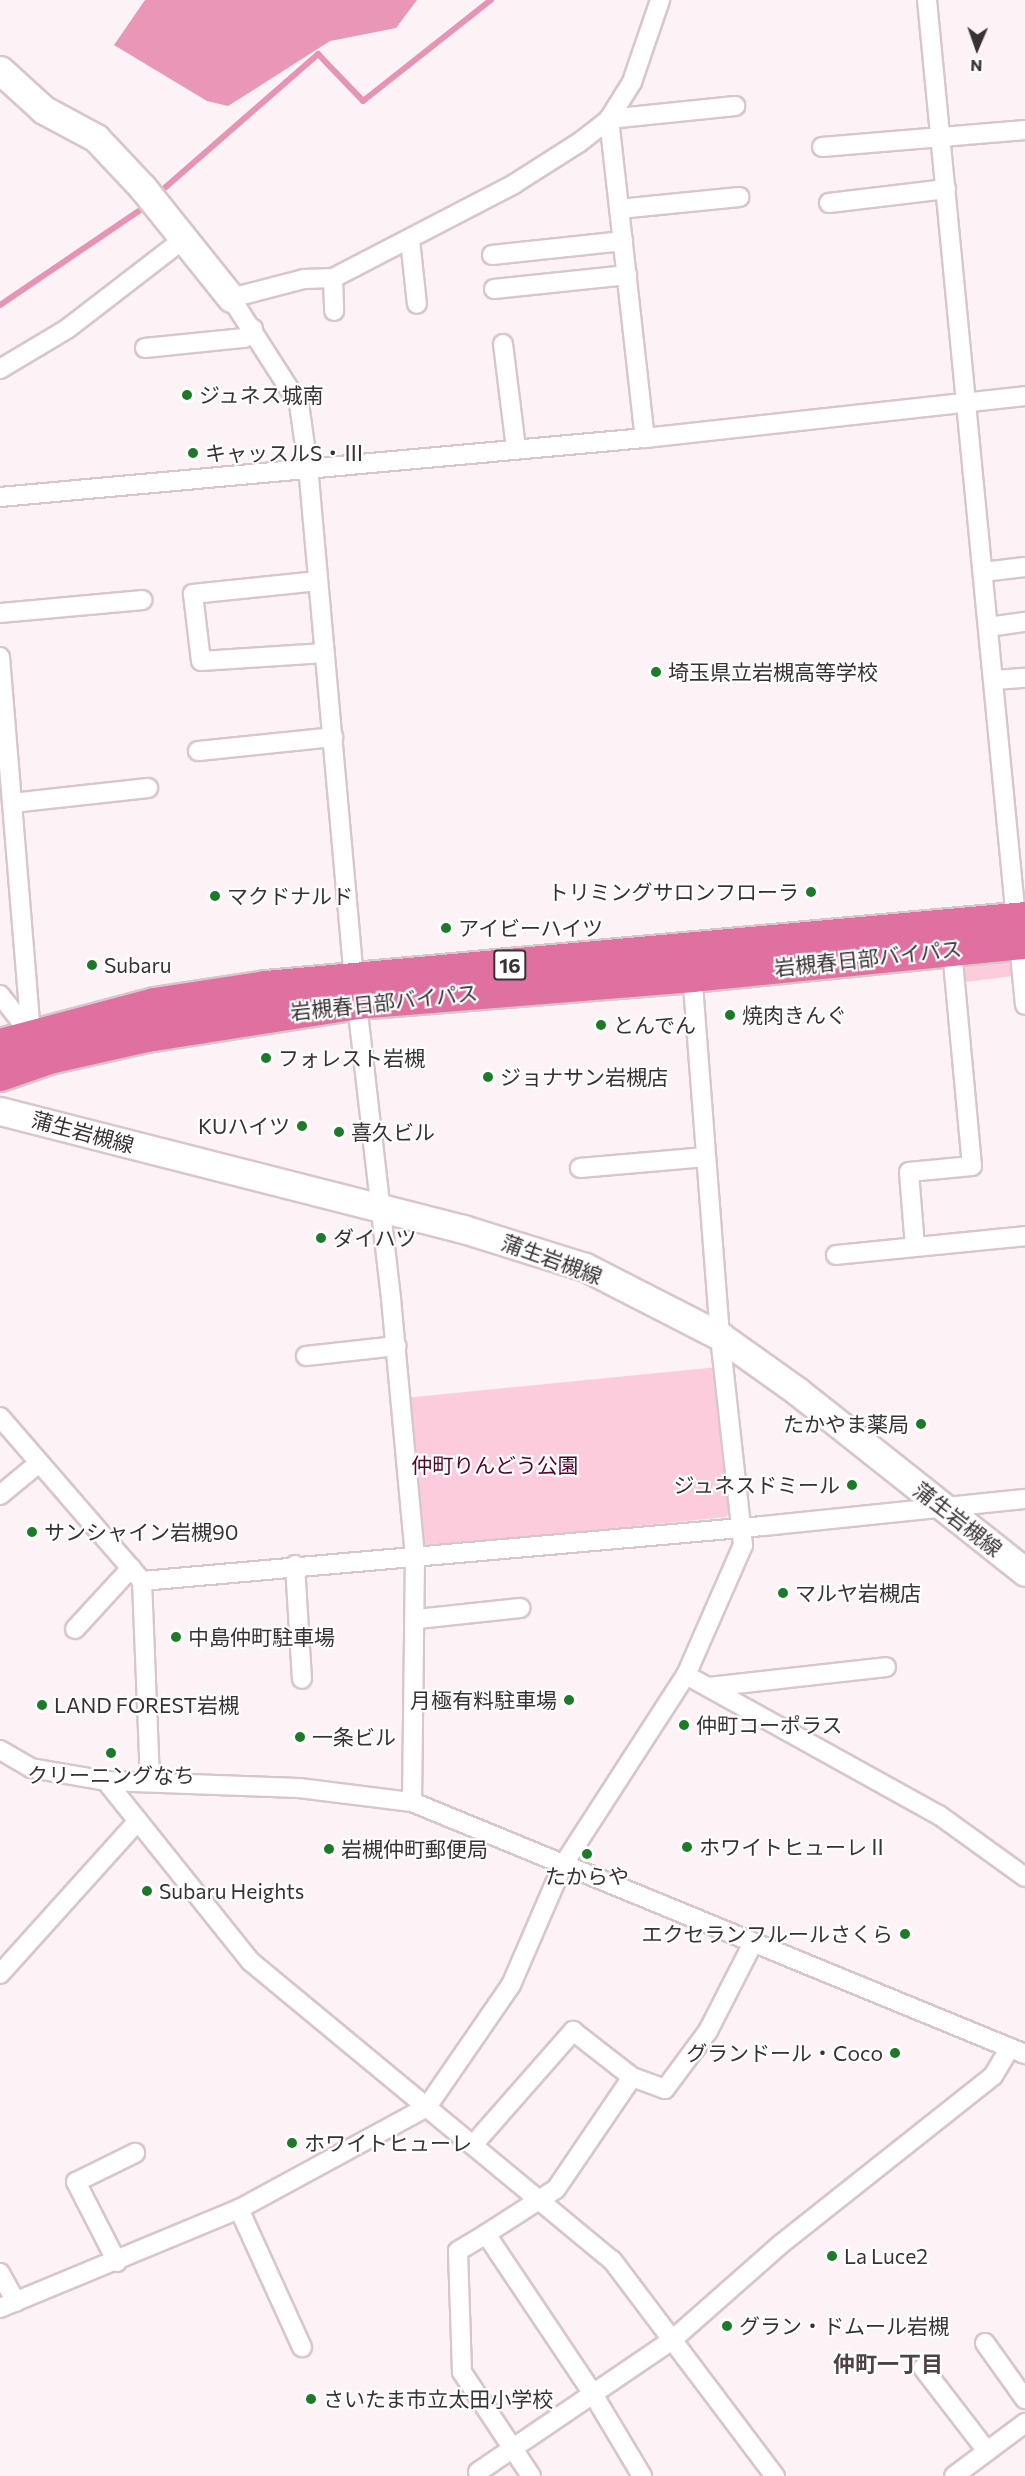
<!DOCTYPE html>
<html>
<head>
<meta charset="utf-8">
<style>
  body { margin:0 }
  #map { position:relative; width:1025px; height:2476px; overflow:hidden; background:#fdf2f6; font-family:Commissioner,"Noto Sans JP",sans-serif }
  div>[style] { position:absolute }
  .green>* { inset:0; background:#fcccdd; transform-origin:0 0 }
  .forest>* { inset:0; background:#ea96b7 }
  .stream>* { height:6px; margin:-3px; padding:0 3px; transform-origin:3px; border-radius:3px; background:#e793b4 }
  .roads { filter:drop-shadow(2px 0 #d8c6cc) drop-shadow(-2px 0 #d8c6cc) drop-shadow(0 2px #d8c6cc) drop-shadow(0 -2px #d8c6cc) }
  .street>* { height:18px; margin:-9px; padding:0 9px; transform-origin:9px; border-radius:9px; background:#fff }
  .secondary>* { height:27px; margin:-13.5px; padding:0 13.5px; transform-origin:13.5px; border-radius:13.5px; background:#fff }
  .highway>* { height:33px; margin:-16.5px; padding:0 16.5px; transform-origin:16.5px; border-radius:16.5px; background:#e070a0 }
  .dots>* { width:16px; height:16px; translate:-50% -50%; box-sizing:border-box; border:3px solid #fff; border-radius:50% }
  span { translate:-50% -50%; white-space:nowrap; text-align:center; line-height:1.15; -webkit-text-stroke:4.5px #fff; paint-order:stroke }
  .shield-label span { padding:2px 4px; background:#fff; border:2px solid; border-radius:4px; -webkit-text-stroke-width:0 }
  .shield-label { font-size:20px; color:#393235; font-weight:700 }
  .poi-label { font-size:21px; color:#393235 }
  .left { translate:0 -50%; text-align:left }
  .right { translate:-100% -50%; text-align:right }
  .street-label { font-size:21px; color:#393235 }
  .park-label { font-size:21px; color:#51062e }
  .neighbourhood-label { font-size:22px; color:#504146; font-weight:700 }
  .north { position:absolute; left:947px; top:18px; width:60px; height:60px; -webkit-text-stroke:4px #fff; paint-order:stroke; rotate:182deg; font-size:16px; font-weight:700; line-height:24px; text-align:center; color:#393235 }
  .north::after { content:''; display:block; margin:auto; width:21px; height:27px; background:#393235; clip-path:polygon(50% 0,100% 100%,50% 72%,0 100%) }
</style>
</head>
<body>
<div id="map">
  <div class="green">
    <div style="left:1013px;top:959px;width:17px;height:51px;rotate:83deg"></div>
    <div style="clip-path:polygon(718px 1367px,732px 1509px,726px 1517px,426px 1547px,420px 1542px,405px 1398px)"></div>
  </div>
  <div class="forest">
    <div style="clip-path:polygon(145px 0,417px 0,396px 28px,330px 41px,228px 106px,207px 101px,114px 45px)"></div>
  </div>
  <div class="stream">
    <div style="left:160px;top:192px;width:210px;rotate:-41.1deg"></div>
    <div style="left:318px;top:54px;width:65px;rotate:46.2deg"></div>
    <div style="left:363px;top:101px;width:163px;rotate:-38.3deg"></div>
    <div style="left:0;top:305px;width:168px;rotate:-34.1deg"></div>
  </div>
  <div class="roads">
    <div class="street">
      <div style="left:927px;top:0;width:923px;rotate:84.47deg"></div>
      <div style="left:609px;top:119px;width:321px;rotate:83.6deg"></div>
      <div style="left:609px;top:119px;width:127px;rotate:-5.9deg"></div>
      <div style="left:822px;top:147px;width:204px;rotate:-4.8deg"></div>
      <div style="left:829px;top:203px;width:118px;rotate:-6.8deg"></div>
      <div style="left:619px;top:209px;width:121px;rotate:-5.7deg"></div>
      <div style="left:410px;top:240px;width:64px;rotate:83.8deg"></div>
      <div style="left:492px;top:255px;width:132px;rotate:-6.1deg"></div>
      <div style="left:333px;top:278px;width:33px;rotate:88deg"></div>
      <div style="left:494px;top:289px;width:134px;rotate:-6deg"></div>
      <div style="left:503px;top:344px;width:106px;rotate:82.9deg"></div>
      <div style="left:145px;top:348px;width:100px;rotate:-5.8deg"></div>
      <div style="left:244px;top:338px;width:13px;rotate:-45deg"></div>
      <div style="left:0;top:369px;width:78px;rotate:-30.8deg"></div>
      <div style="left:67px;top:329px;width:148px;rotate:-37.6deg"></div>
      <div style="left:0;top:497px;width:648px;rotate:-5.23deg"></div>
      <div style="left:645px;top:438px;width:382px;rotate:-6.3deg"></div>
      <div style="left:983px;top:572px;width:42px;rotate:-6.8deg"></div>
      <div style="left:318px;top:581px;width:126px;rotate:174.1deg"></div>
      <div style="left:193px;top:594px;width:67px;rotate:83.2deg"></div>
      <div style="left:201px;top:661px;width:124px;rotate:-3.7deg"></div>
      <div style="left:0;top:613px;width:143px;rotate:-5.2deg"></div>
      <div style="left:988px;top:627px;width:37px;rotate:-8deg"></div>
      <div style="left:0;top:657px;width:378px;rotate:85.3deg"></div>
      <div style="left:994px;top:680px;width:31px;rotate:-4deg"></div>
      <div style="left:198px;top:751px;width:136px;rotate:-5.9deg"></div>
      <div style="left:12px;top:803px;width:137px;rotate:-6.3deg"></div>
      <div style="left:1019px;top:943px;width:62px;rotate:84.5deg"></div>
      <div style="left:0;top:995px;width:50px;rotate:51.5deg"></div>
      <div style="left:580px;top:1168px;width:126px;rotate:-5deg"></div>
      <div style="left:915px;top:1247px;width:75px;rotate:-94.6deg"></div>
      <div style="left:909px;top:1172px;width:63px;rotate:-5.4deg"></div>
      <div style="left:972px;top:1166px;width:217px;rotate:-95.3deg"></div>
      <div style="left:836px;top:1255px;width:190px;rotate:-5.7deg"></div>
      <div style="left:306px;top:1356px;width:91px;rotate:-6.3deg"></div>
      <div style="left:0;top:1417px;width:217px;rotate:49.1deg"></div>
      <div style="left:142px;top:1581px;width:201px;rotate:87.7deg"></div>
      <div style="left:0;top:1495px;width:50px;rotate:-39.4deg"></div>
      <div style="left:295px;top:1565px;width:114px;rotate:86.5deg"></div>
      <div style="left:142px;top:1581px;width:623px;rotate:-5.06deg"></div>
      <div style="left:763px;top:1526px;width:263px;rotate:-5.9deg"></div>
      <div style="left:417px;top:1619px;width:104px;rotate:-6.1deg"></div>
      <div style="left:75px;top:1629px;width:83px;rotate:-47.4deg"></div>
      <div style="left:686px;top:1675px;width:289px;rotate:29deg"></div>
      <div style="left:939px;top:1815px;width:106px;rotate:35.8deg"></div>
      <div style="left:709px;top:1687px;width:178px;rotate:-6.4deg"></div>
      <div style="left:0;top:1750px;width:36px;rotate:30deg"></div>
      <div style="left:31px;top:1768px;width:76px;rotate:9.8deg"></div>
      <div style="left:106px;top:1781px;width:193px;rotate:2.1deg"></div>
      <div style="left:299px;top:1788px;width:114px;rotate:7.1deg"></div>
      <div style="left:412px;top:1802px;width:663px;rotate:22.35deg"></div>
      <div style="left:106px;top:1781px;width:231px;rotate:51.3deg"></div>
      <div style="left:250px;top:1961px;width:470px;rotate:39.6deg"></div>
      <div style="left:612px;top:2260px;width:271px;rotate:53deg"></div>
      <div style="left:412px;top:1802px;width:245px;rotate:-89.3deg"></div>
      <div style="left:415px;top:1557px;width:260px;rotate:-95.3deg"></div>
      <div style="left:391px;top:1298px;width:321px;rotate:-96.6deg"></div>
      <div style="left:354px;top:979px;width:514px;rotate:-95.13deg"></div>
      <div style="left:308px;top:467px;width:64px;rotate:-98.1deg"></div>
      <div style="left:299px;top:404px;width:126px;rotate:-122.7deg"></div>
      <div style="left:231px;top:298px;width:75px;rotate:-14.6deg"></div>
      <div style="left:304px;top:279px;width:29px;rotate:-2deg"></div>
      <div style="left:333px;top:278px;width:204px;rotate:-27.4deg"></div>
      <div style="left:514px;top:184px;width:78px;rotate:-32.5deg"></div>
      <div style="left:580px;top:142px;width:37px;rotate:-38deg"></div>
      <div style="left:609px;top:119px;width:44px;rotate:-58.1deg"></div>
      <div style="left:632px;top:82px;width:87px;rotate:-71.1deg"></div>
      <div style="left:0;top:1974px;width:206px;rotate:-48deg"></div>
      <div style="left:473px;top:2145px;width:152px;rotate:-48.7deg"></div>
      <div style="left:573px;top:2031px;width:75px;rotate:37.9deg"></div>
      <div style="left:632px;top:2077px;width:35px;rotate:20deg"></div>
      <div style="left:665px;top:2089px;width:72px;rotate:-53.4deg"></div>
      <div style="left:708px;top:2031px;width:99px;rotate:-62.9deg"></div>
      <div style="left:239px;top:2209px;width:152px;rotate:65.5deg"></div>
      <div style="left:486px;top:2234px;width:83px;rotate:-32.7deg"></div>
      <div style="left:556px;top:2189px;width:135px;rotate:-55.8deg"></div>
      <div style="left:117px;top:2262px;width:90px;rotate:-117.1deg"></div>
      <div style="left:76px;top:2182px;width:66px;rotate:-26.2deg"></div>
      <div style="left:0;top:2273px;width:33px;rotate:61deg"></div>
      <div style="left:0;top:2308px;width:259px;rotate:-22.5deg"></div>
      <div style="left:239px;top:2209px;width:214px;rotate:-28.5deg"></div>
      <div style="left:427px;top:2107px;width:148px;rotate:-55.5deg"></div>
      <div style="left:511px;top:1985px;width:131px;rotate:-66.6deg"></div>
      <div style="left:563px;top:1865px;width:226px;rotate:-57.1deg"></div>
      <div style="left:686px;top:1675px;width:142px;rotate:-66.3deg"></div>
      <div style="left:743px;top:1545px;width:210px;rotate:-96.3deg"></div>
      <div style="left:720px;top:1336px;width:362px;rotate:-94.4deg"></div>
      <div style="left:985px;top:2343px;width:69px;rotate:54.5deg"></div>
      <div style="left:923px;top:2368px;width:105px;rotate:52.4deg"></div>
      <div style="left:478px;top:2472px;width:233px;rotate:-34.2deg"></div>
      <div style="left:671px;top:2341px;width:147px;rotate:-41.4deg"></div>
      <div style="left:781px;top:2244px;width:270px;rotate:-38.4deg"></div>
      <div style="left:993px;top:2076px;width:33px;rotate:-59deg"></div>
      <div style="left:531px;top:2476px;width:125px;rotate:-123.6deg"></div>
      <div style="left:462px;top:2372px;width:121px;rotate:-91.9deg"></div>
      <div style="left:458px;top:2251px;width:33px;rotate:-31deg"></div>
      <div style="left:486px;top:2234px;width:192px;rotate:56.2deg"></div>
      <div style="left:593px;top:2394px;width:96px;rotate:59.1deg"></div>
      <div style="left:954px;top:2476px;width:89px;rotate:-36.7deg"></div>
    </div>
    <div class="secondary">
      <div style="left:0;top:70px;width:59px;rotate:42.3deg"></div>
      <div style="left:44px;top:110px;width:59px;rotate:28.3deg"></div>
      <div style="left:96px;top:138px;width:69px;rotate:46.8deg"></div>
      <div style="left:143px;top:188px;width:141px;rotate:51.3deg"></div>
      <div style="left:0;top:1111px;width:478px;rotate:14.3deg"></div>
      <div style="left:463px;top:1229px;width:128px;rotate:17.3deg"></div>
      <div style="left:585px;top:1267px;width:152px;rotate:27.1deg"></div>
      <div style="left:720px;top:1336px;width:95px;rotate:35.5deg"></div>
      <div style="left:797px;top:1391px;width:291px;rotate:38.4deg"></div>
    </div>
    <div class="highway">
      <div style="left:0;top:1045px;width:159px;rotate:-14.9deg"></div>
      <div style="left:154px;top:1004px;width:113px;rotate:-8.6deg"></div>
      <div style="left:266px;top:987px;width:762px;rotate:-5.19deg"></div>
      <div style="left:0;top:1074px;width:52px;rotate:-19.1deg"></div>
      <div style="left:49px;top:1057px;width:100px;rotate:-12.7deg"></div>
      <div style="left:147px;top:1035px;width:213px;rotate:-8.9deg"></div>
      <div style="left:357px;top:1002px;width:336px;rotate:-4.6deg"></div>
      <div style="left:692px;top:975px;width:335px;rotate:-5.7deg"></div>
    </div>
  </div>
  <div class="dots">
    <div style="left:187px;top:395px;background:#1d7a29"></div>
    <div style="left:193px;top:453px;background:#1d7a29"></div>
    <div style="left:656px;top:672px;background:#1d7a29"></div>
    <div style="left:811px;top:892px;background:#1d7a29"></div>
    <div style="left:215px;top:896px;background:#1d7a29"></div>
    <div style="left:446px;top:928px;background:#1d7a29"></div>
    <div style="left:92px;top:965px;background:#1d7a29"></div>
    <div style="left:730px;top:1015px;background:#1d7a29"></div>
    <div style="left:601px;top:1025px;background:#1d7a29"></div>
    <div style="left:266px;top:1058px;background:#1d7a29"></div>
    <div style="left:488px;top:1077px;background:#1d7a29"></div>
    <div style="left:302px;top:1126px;background:#1d7a29"></div>
    <div style="left:339px;top:1132px;background:#1d7a29"></div>
    <div style="left:321px;top:1238px;background:#1d7a29"></div>
    <div style="left:921px;top:1424px;background:#1d7a29"></div>
    <div style="left:852px;top:1485px;background:#1d7a29"></div>
    <div style="left:32px;top:1532px;background:#1d7a29"></div>
    <div style="left:783px;top:1593px;background:#1d7a29"></div>
    <div style="left:176px;top:1637px;background:#1d7a29"></div>
    <div style="left:569px;top:1700px;background:#1d7a29"></div>
    <div style="left:42px;top:1705px;background:#1d7a29"></div>
    <div style="left:684px;top:1725px;background:#1d7a29"></div>
    <div style="left:300px;top:1737px;background:#1d7a29"></div>
    <div style="left:111px;top:1753px;background:#1d7a29"></div>
    <div style="left:687px;top:1847px;background:#1d7a29"></div>
    <div style="left:329px;top:1849px;background:#1d7a29"></div>
    <div style="left:587px;top:1854px;background:#1d7a29"></div>
    <div style="left:147px;top:1891px;background:#1d7a29"></div>
    <div style="left:905px;top:1934px;background:#1d7a29"></div>
    <div style="left:895px;top:2053px;background:#1d7a29"></div>
    <div style="left:292px;top:2143px;background:#1d7a29"></div>
    <div style="left:832px;top:2256px;background:#1d7a29"></div>
    <div style="left:727px;top:2326px;background:#1d7a29"></div>
    <div style="left:311px;top:2399px;background:#1d7a29"></div>
  </div>
  <div class="shield-label">
    <span style="left:510px;top:965px">16</span>
  </div>
  <div class="poi-label">
    <span class="left" style="left:199px;top:395px">ジュネス城南</span>
    <span class="left" style="left:205px;top:453px">キャッスルS・Ⅲ</span>
    <span class="left" style="left:668px;top:672px">埼玉県立岩槻高等学校</span>
    <span class="right" style="left:799px;top:892px">トリミングサロンフローラ</span>
    <span class="left" style="left:227px;top:896px">マクドナルド</span>
    <span class="left" style="left:458px;top:928px">アイビーハイツ</span>
    <span class="left" style="left:104px;top:965px">Subaru</span>
    <span class="left" style="left:742px;top:1015px">焼肉きんぐ</span>
    <span class="left" style="left:613px;top:1025px">とんでん</span>
    <span class="left" style="left:278px;top:1058px">フォレスト岩槻</span>
    <span class="left" style="left:500px;top:1077px">ジョナサン岩槻店</span>
    <span class="right" style="left:290px;top:1126px">KUハイツ</span>
    <span class="left" style="left:351px;top:1132px">喜久ビル</span>
    <span class="left" style="left:333px;top:1238px">ダイハツ</span>
    <span class="right" style="left:909px;top:1424px">たかやま薬局</span>
    <span class="right" style="left:840px;top:1485px">ジュネスドミール</span>
    <span class="left" style="left:44px;top:1532px">サンシャイン岩槻90</span>
    <span class="left" style="left:795px;top:1593px">マルヤ岩槻店</span>
    <span class="left" style="left:188px;top:1637px">中島仲町駐車場</span>
    <span class="right" style="left:557px;top:1700px">月極有料駐車場</span>
    <span class="left" style="left:54px;top:1705px">LAND FOREST岩槻</span>
    <span class="left" style="left:696px;top:1725px">仲町コーポラス</span>
    <span class="left" style="left:312px;top:1737px">一条ビル</span>
    <span style="left:111px;top:1775px">クリーニングなち</span>
    <span class="left" style="left:699px;top:1847px">ホワイトヒューレⅡ</span>
    <span class="left" style="left:341px;top:1849px">岩槻仲町郵便局</span>
    <span style="left:587px;top:1876px">たからや</span>
    <span class="left" style="left:159px;top:1891px">Subaru Heights</span>
    <span class="right" style="left:893px;top:1934px">エクセランフルールさくら</span>
    <span class="right" style="left:883px;top:2053px">グランドール・Coco</span>
    <span class="left" style="left:304px;top:2143px">ホワイトヒューレ</span>
    <span class="left" style="left:844px;top:2256px">La Luce2</span>
    <span class="left" style="left:739px;top:2326px">グラン・ドムール岩槻</span>
    <span class="left" style="left:323px;top:2399px">さいたま市立太田小学校</span>
  </div>
  <div class="street-label">
    <span style="left:868px;top:958px;rotate:-6deg">岩槻春日部バイパス</span>
    <span style="left:384px;top:1002px;rotate:-6deg">岩槻春日部バイパス</span>
    <span style="left:83px;top:1132px;rotate:15deg">蒲生岩槻線</span>
    <span style="left:552px;top:1259px;rotate:20deg">蒲生岩槻線</span>
    <span style="left:958px;top:1519px;rotate:38deg">蒲生岩槻線</span>
  </div>
  <div class="park-label">
    <span style="left:495px;top:1465px">仲町りんどう公園</span>
  </div>
  <div class="neighbourhood-label">
    <span style="left:888px;top:2364px">仲町一丁目</span>
  </div>
  <div class="north">N</div>
</div>
</body>
</html>
